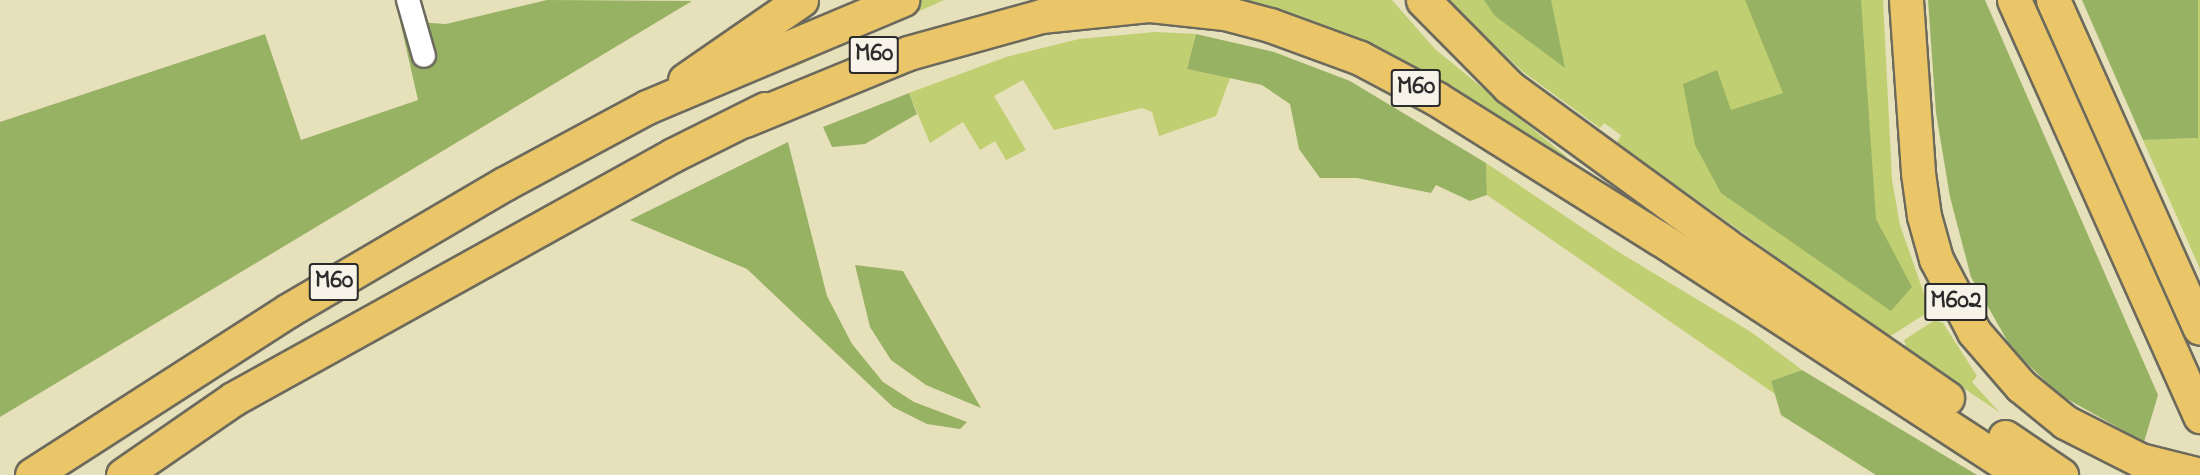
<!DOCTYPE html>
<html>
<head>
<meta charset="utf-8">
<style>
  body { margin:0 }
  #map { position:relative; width:2200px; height:475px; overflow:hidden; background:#e6e0bb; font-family:"Indie Flower",sans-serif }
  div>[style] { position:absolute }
  .green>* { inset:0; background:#c0cf71 }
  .forest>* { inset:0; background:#98b263 }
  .roads { filter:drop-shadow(2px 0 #6c6a5d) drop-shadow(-2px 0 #6c6a5d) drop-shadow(0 2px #6c6a5d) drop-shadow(0 -2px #6c6a5d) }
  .street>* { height:22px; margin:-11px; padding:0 11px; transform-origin:11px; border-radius:11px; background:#fff }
  .highway>* { height:33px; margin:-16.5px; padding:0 16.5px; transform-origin:16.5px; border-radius:16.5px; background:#ebc669 }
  span { translate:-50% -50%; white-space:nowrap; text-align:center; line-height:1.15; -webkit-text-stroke:4.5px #f7f3e8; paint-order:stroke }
  .shield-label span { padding:2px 4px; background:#f7f3e8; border:2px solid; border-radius:4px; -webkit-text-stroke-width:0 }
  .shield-label { font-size:26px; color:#2b2b2b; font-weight:700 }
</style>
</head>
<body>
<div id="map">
  <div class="green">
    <div style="clip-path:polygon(923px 0,944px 0,792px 68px,787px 59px)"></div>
    <div style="clip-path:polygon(1240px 0,1392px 0,1435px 49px,1567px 157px,1566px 160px,1425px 73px,1366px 42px,1267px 5px)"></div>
    <div style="clip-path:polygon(1447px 0,1883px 0,1892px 180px,1900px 225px,1930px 311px,1889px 337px,1617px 143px,1621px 135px,1604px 123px,1600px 128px,1522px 71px)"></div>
    <div style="clip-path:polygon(2198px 0,2200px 0,2200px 269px,2143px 140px,2198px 138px)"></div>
    <div style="clip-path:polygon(1155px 32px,1196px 34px,1187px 69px,1230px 78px,1216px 116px,1159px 136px,1152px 112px,1142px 108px,1054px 130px,1023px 80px,994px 96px,1026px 150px,1006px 160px,995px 141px,980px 150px,963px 122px,930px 143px,909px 93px,1006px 57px,1079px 39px)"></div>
    <div style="clip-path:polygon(1486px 163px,1617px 251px,1751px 332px,1802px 370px,1771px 381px,1775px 394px,1487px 195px)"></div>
    <div style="clip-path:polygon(1935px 320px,1943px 323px,1977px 376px,1972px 382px,1999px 412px,1907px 350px,1904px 340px)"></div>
  </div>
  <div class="forest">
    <div style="clip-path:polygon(547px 0,692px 1px,0 417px,0 122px,265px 34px,301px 140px,418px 100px,400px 21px,446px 24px)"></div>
    <div style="clip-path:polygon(1484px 0,1551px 0,1565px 68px,1495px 16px)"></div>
    <div style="clip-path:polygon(1745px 0,1861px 0,1876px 219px,1912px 287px,1891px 311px,1721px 193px,1695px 145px,1683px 84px,1717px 70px,1731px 110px,1783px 93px)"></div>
    <div style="clip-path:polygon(1928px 0,1985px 0,2158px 395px,2144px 442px,2060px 395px,2012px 349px,1971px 277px,1950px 197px,1936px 113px)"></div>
    <div style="clip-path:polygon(2082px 0,2198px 0,2198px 138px,2143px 140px)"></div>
    <div style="clip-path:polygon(1196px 34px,1274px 52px,1350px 81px,1486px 163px,1487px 195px,1470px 201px,1436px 185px,1431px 193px,1357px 178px,1320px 178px,1299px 149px,1290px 104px,1262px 85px,1187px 69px)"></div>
    <div style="clip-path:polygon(909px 93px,917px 114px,865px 144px,832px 147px,823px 127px)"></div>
    <div style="clip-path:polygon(788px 142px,827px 296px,852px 344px,883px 382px,914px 402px,967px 422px,960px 429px,927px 424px,893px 407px,747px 269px,630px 220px)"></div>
    <div style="clip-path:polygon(855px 265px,903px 271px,981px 408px,926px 385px,891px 360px,870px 327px)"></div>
    <div style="clip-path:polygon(1802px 370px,1977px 475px,1876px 475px,1781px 415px,1771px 381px)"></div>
  </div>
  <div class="roads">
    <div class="street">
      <div style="left:408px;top:0;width:58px;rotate:74.1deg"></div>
    </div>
    <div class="highway">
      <div style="left:1423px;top:0;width:122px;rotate:45.3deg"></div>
      <div style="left:1509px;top:87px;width:266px;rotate:36.1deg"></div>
      <div style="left:1724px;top:244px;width:271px;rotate:34.6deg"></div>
      <div style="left:1906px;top:0;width:173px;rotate:86deg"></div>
      <div style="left:1918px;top:173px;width:43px;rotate:82.1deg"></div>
      <div style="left:1924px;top:216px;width:45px;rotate:74.4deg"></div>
      <div style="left:1936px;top:259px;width:82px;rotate:62.5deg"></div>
      <div style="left:1974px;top:332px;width:72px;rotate:49deg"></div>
      <div style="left:2021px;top:386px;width:57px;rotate:39.3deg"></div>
      <div style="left:2065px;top:422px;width:84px;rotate:26.9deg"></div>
      <div style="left:2140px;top:460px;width:62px;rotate:14deg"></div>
      <div style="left:2014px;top:0;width:456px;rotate:65.9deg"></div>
      <div style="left:2053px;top:0;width:359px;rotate:65.9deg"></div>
      <div style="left:685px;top:80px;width:141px;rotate:-34.6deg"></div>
      <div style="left:745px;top:120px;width:176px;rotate:-22.3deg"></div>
      <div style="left:908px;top:53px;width:138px;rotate:-15.5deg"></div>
      <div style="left:1041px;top:16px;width:110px;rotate:-5.8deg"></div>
      <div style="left:1150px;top:5px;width:75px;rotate:6.1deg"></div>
      <div style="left:1225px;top:13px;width:47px;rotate:14.9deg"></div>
      <div style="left:1270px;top:25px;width:96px;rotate:20.1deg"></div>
      <div style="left:1360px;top:58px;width:87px;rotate:28deg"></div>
      <div style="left:1437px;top:99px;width:262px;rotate:32.1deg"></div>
      <div style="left:1659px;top:238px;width:434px;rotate:33.1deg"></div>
      <div style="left:2005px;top:437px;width:68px;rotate:34.2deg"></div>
      <div style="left:32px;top:475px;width:305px;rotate:-32.7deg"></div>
      <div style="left:289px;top:310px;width:249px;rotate:-30.4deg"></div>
      <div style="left:504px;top:184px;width:162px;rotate:-28.3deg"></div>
      <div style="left:647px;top:107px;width:277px;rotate:-22.8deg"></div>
      <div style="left:123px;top:475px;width:134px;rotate:-34.6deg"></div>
      <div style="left:233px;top:399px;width:503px;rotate:-29.01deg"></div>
      <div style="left:673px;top:155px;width:103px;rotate:-26.6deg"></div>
    </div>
  </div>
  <div class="shield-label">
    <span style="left:874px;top:55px">M60</span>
    <span style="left:1416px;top:88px">M60</span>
    <span style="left:334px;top:282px">M60</span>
    <span style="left:1956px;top:302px">M602</span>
  </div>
</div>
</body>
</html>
